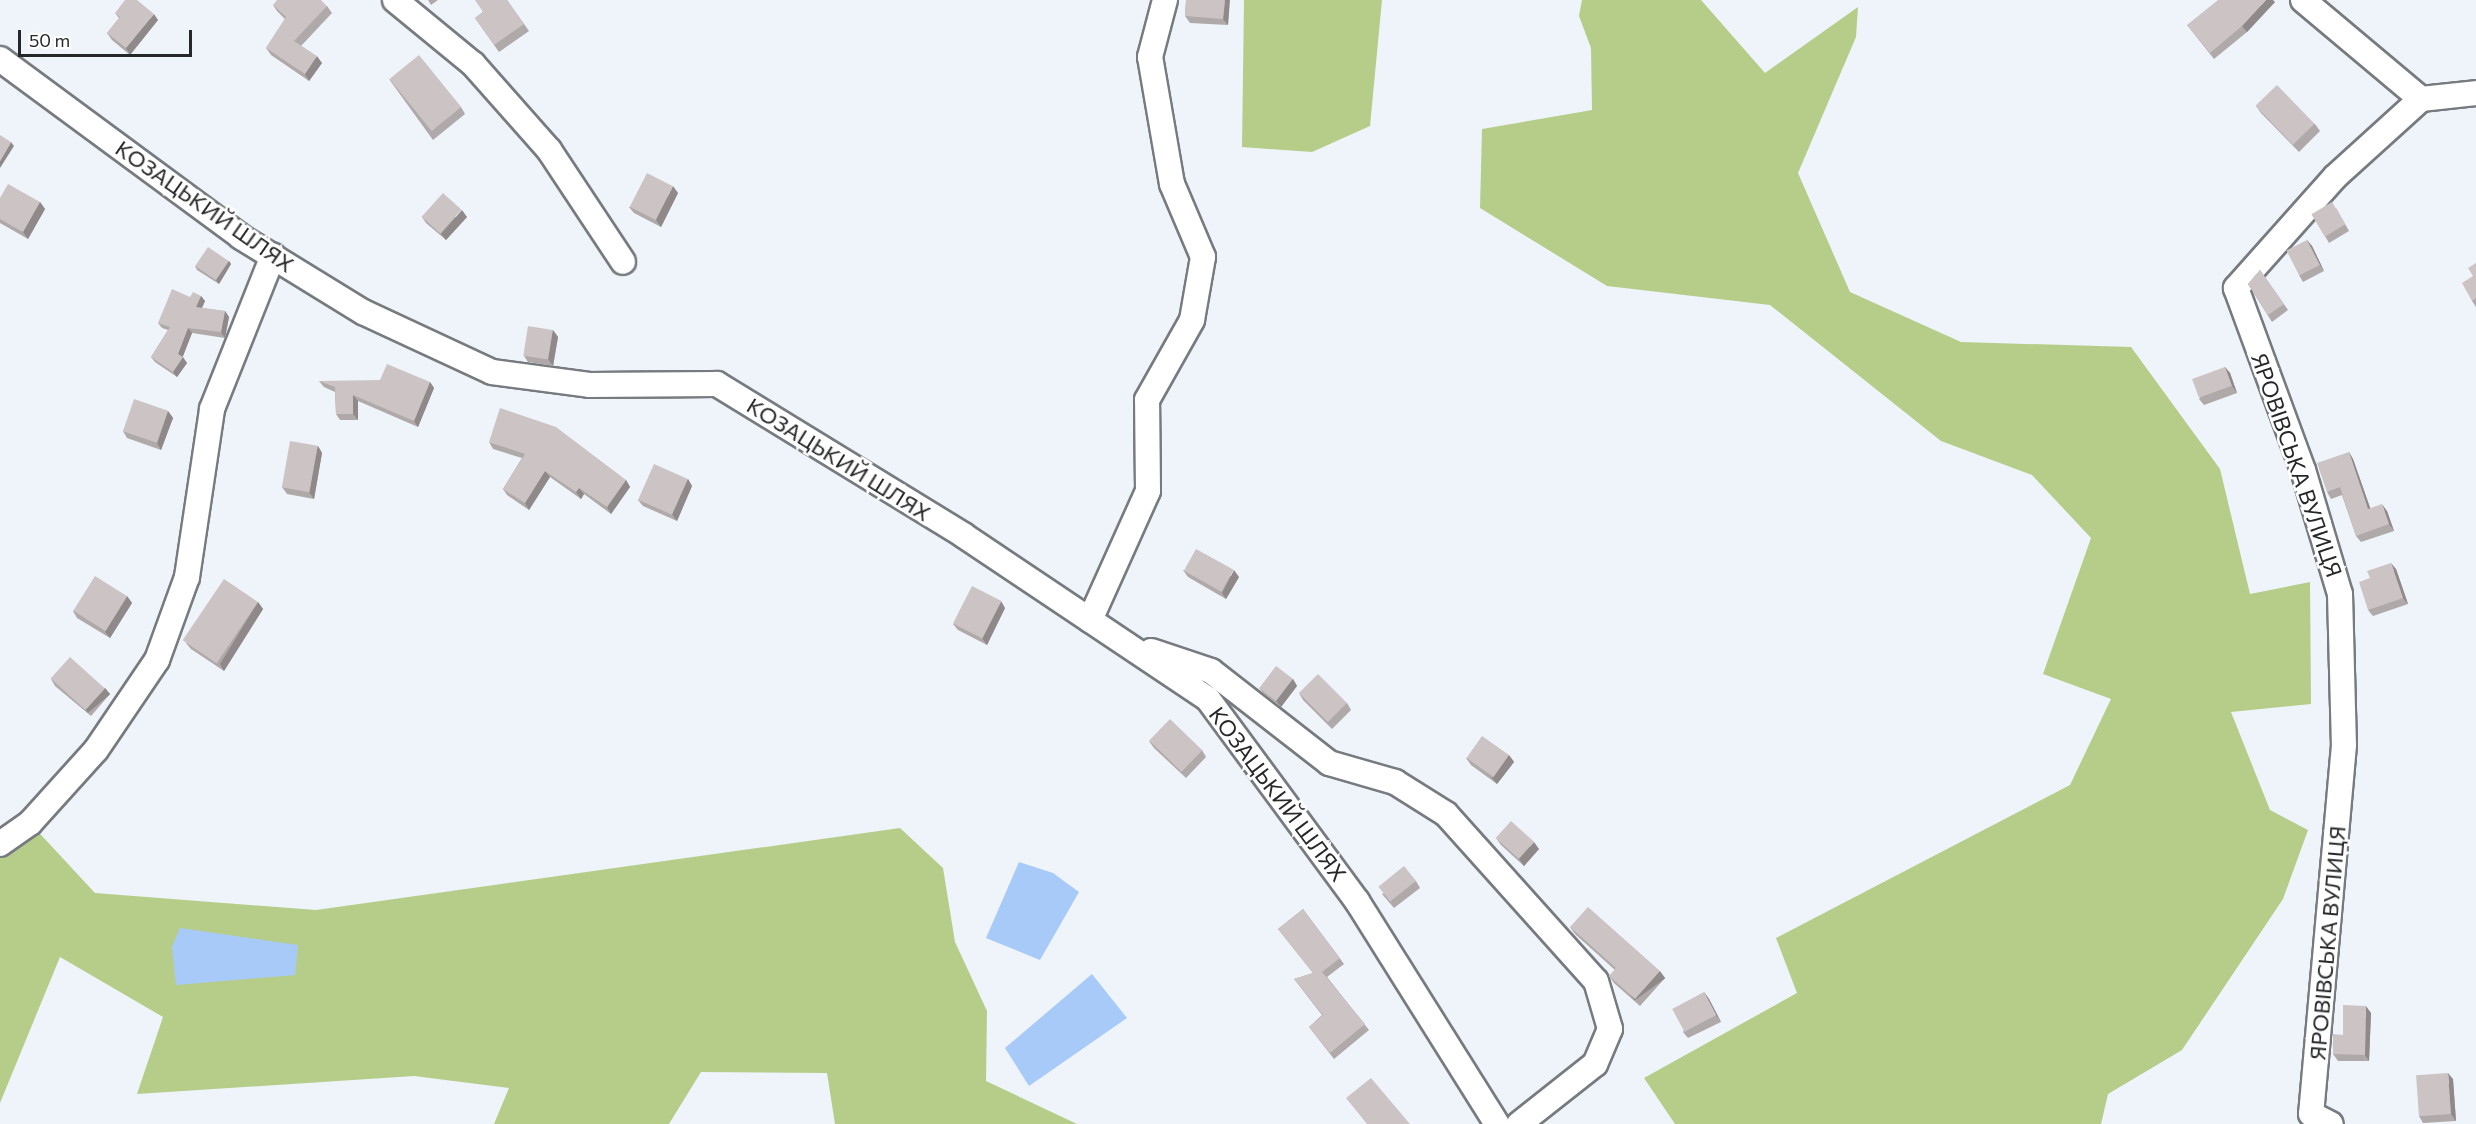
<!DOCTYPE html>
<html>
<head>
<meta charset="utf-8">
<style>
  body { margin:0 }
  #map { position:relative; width:2476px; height:1124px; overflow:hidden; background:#eef4f9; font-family:Commissioner,sans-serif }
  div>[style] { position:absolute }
  .green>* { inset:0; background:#b6cd8a }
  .water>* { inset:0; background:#a8caf9 }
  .roads { filter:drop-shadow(2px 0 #777b80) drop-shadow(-2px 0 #777b80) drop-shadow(0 2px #777b80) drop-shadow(0 -2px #777b80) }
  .minor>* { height:24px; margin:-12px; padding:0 12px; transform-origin:12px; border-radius:12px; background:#fff }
  .wall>* { inset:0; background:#afa9a9 }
  .shaded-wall>* { inset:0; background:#8f8989; transform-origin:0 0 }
  .building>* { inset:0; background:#ccc4c4; transform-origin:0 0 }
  span { translate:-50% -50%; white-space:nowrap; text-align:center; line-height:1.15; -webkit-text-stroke:5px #fff; paint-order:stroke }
  .street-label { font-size:22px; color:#252729 }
  .scale { position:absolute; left:18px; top:30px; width:174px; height:27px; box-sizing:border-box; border:3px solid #252729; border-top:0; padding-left:8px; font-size:18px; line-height:21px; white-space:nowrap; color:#252729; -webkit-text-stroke:4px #fff; paint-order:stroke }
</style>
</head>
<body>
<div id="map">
  <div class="green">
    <div style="clip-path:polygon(1244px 0,1382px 0,1370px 126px,1312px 152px,1242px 147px)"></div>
    <div style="clip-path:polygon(1582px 0,1701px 0,1765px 73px,1858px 7px,1856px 37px,1798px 173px,1850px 292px,1961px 342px,2131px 347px,2220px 469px,2250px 594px,2310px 582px,2311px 704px,2231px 712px,2270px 810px,2308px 830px,2283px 899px,2182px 1050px,2108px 1094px,2101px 1124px,1675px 1124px,1644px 1078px,1797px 993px,1776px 938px,2070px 785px,2111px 699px,2043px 674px,2091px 538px,2032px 475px,1941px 441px,1770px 305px,1607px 286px,1480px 208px,1482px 129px,1592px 110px,1591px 48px,1579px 16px)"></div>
    <div style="clip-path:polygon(30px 823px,95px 893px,316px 910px,900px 828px,943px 868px,955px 942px,987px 1011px,986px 1081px,1077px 1124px,835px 1124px,827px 1073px,701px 1072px,669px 1124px,494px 1124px,509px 1088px,414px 1076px,137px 1094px,163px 1017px,60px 957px,0 1103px,0 829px)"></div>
  </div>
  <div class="water">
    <div style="clip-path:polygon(1019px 862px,1053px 873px,1079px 892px,1040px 960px,986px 938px)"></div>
    <div style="clip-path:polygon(180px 928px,298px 945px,295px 975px,176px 985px,172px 947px)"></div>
    <div style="clip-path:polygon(1092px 974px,1127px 1018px,1029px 1086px,1005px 1048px)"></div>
  </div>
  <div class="roads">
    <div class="minor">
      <div style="left:395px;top:0;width:101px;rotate:39.4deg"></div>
      <div style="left:473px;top:64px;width:115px;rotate:48.5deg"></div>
      <div style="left:549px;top:150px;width:134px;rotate:56.5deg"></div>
      <div style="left:2303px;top:0;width:154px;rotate:40deg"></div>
      <div style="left:2421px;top:99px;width:116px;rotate:137.8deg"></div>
      <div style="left:2335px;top:177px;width:149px;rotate:131.7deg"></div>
      <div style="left:2236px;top:288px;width:194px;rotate:69.8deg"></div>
      <div style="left:2303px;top:470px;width:129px;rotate:73.4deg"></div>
      <div style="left:2340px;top:594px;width:151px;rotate:88.5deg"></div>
      <div style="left:2344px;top:745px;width:370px;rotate:95.1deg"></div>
      <div style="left:2311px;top:1114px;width:22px;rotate:27deg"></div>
      <div style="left:0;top:59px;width:300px;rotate:36.4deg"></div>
      <div style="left:241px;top:237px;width:143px;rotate:31.6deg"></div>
      <div style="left:363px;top:312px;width:142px;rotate:24.9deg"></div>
      <div style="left:492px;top:372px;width:98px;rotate:7.6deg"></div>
      <div style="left:589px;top:385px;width:128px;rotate:-0.4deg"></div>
      <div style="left:717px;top:384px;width:289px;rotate:31.5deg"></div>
      <div style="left:963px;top:535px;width:295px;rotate:33.8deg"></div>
      <div style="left:1208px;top:699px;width:251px;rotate:53.6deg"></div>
      <div style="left:1357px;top:901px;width:263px;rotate:57.9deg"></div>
      <div style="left:2421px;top:99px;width:55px;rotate:-6.2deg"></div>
      <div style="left:1090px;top:620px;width:141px;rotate:-65.8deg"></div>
      <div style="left:1148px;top:491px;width:91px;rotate:-90.6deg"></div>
      <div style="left:1147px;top:400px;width:92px;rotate:-60.6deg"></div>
      <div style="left:1192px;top:320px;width:64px;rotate:-80.1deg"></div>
      <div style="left:1203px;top:257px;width:79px;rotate:-113deg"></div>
      <div style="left:1172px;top:184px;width:129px;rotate:-99.8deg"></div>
      <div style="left:1150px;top:57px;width:59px;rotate:-75.3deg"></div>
      <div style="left:1151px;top:651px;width:63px;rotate:18.4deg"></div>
      <div style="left:1211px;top:671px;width:150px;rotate:37.9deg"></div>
      <div style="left:1329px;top:763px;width:69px;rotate:16.1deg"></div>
      <div style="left:1395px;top:782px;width:60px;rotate:32.1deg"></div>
      <div style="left:1446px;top:814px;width:224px;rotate:48.1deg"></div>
      <div style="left:1596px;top:981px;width:50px;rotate:73.7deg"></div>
      <div style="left:1610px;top:1029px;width:38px;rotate:113deg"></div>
      <div style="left:1595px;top:1064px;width:97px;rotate:141.7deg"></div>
      <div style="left:0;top:844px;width:37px;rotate:-35deg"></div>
      <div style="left:30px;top:823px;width:98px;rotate:-47.9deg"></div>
      <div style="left:96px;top:750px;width:109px;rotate:-55.9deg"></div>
      <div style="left:157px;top:660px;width:88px;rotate:-70.1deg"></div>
      <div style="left:187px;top:577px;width:170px;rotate:-81.5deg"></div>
      <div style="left:212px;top:409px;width:165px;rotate:-68.3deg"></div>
    </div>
  </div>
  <div class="wall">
    <div style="clip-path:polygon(428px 0,438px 0,431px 5px)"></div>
    <div style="clip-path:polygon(507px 0,529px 31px,499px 52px,475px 18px,483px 12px)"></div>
    <div style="clip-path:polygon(1186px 0,1229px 0,1228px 25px,1190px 23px,1185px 16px)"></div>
    <div style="clip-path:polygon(2275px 2px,2247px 32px,2214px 59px,2187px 25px)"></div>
    <div style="clip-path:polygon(273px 5px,327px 6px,332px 13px,301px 46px,322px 63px,309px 81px,271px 55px,266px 48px,285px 19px,277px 11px)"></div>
    <div style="clip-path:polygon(115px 13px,158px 20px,130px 55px,112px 40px,107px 33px,119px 18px)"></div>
    <div style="clip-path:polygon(389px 79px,461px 107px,465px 114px,433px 140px)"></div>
    <div style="clip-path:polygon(2256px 106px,2315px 124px,2320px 131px,2299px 152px,2261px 113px)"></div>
    <div style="clip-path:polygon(678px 193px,661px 227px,634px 213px,629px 207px)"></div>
    <div style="clip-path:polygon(0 198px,40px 202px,45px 209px,28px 239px,0 223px)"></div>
    <div style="clip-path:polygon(2336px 208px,2349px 231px,2329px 243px,2325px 236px)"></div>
    <div style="clip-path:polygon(422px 217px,467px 217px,446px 240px,426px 223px)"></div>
    <div style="clip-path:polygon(2307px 240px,2312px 246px,2324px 271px,2303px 282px,2299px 275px)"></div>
    <div style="clip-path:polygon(229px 261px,231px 264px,219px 284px,197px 270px,195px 266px)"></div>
    <div style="clip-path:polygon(2476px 263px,2476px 307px,2472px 301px,2473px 276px)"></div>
    <div style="clip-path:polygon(2260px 270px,2288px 310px,2272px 322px,2248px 284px)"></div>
    <div style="clip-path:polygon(201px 296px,205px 301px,202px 308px,225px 311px,229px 317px,225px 338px,192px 333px,182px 357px,187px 363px,177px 377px,155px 362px,151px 357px,168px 330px,162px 328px,158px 323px,190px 297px)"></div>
    <div style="clip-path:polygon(553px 330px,558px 337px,553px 366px,528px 362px,524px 356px)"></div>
    <div style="clip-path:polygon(2225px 367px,2230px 373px,2237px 393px,2204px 405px,2199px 399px)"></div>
    <div style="clip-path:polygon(319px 381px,430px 382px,434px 388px,418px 427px,358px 401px,358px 420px,340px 420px,336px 414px,335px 392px,324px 387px)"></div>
    <div style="clip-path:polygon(168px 411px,173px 418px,161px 450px,127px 438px,123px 431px)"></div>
    <div style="clip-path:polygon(489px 442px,626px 480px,630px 487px,611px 514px,584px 494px,581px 499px,550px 477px,529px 510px,507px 495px,503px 489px,522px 458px,493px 449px)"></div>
    <div style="clip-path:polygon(318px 446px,322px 453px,314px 499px,287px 494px,282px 487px)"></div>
    <div style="clip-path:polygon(2349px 452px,2353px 459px,2370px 508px,2387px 511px,2394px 531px,2361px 542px,2356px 536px,2342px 495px,2331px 499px,2327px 492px)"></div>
    <div style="clip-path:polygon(688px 479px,692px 486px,677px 521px,643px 506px,638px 500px)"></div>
    <div style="clip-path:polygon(2396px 569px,2408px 604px,2373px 616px,2368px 610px)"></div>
    <div style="clip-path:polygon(1183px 570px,1239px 577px,1226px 599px,1188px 577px)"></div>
    <div style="clip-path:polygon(127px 596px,132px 603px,110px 638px,77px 618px,73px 611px)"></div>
    <div style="clip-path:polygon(258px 602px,263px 609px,224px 671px,191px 649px,186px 643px)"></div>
    <div style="clip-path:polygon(1005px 608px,987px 645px,958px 630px,953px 624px)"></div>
    <div style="clip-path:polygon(51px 679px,105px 688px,110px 694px,91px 716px,55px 686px)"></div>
    <div style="clip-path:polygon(1293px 679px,1297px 686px,1281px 707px,1264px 694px,1259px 688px)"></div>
    <div style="clip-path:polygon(1299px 693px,1347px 703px,1351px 710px,1332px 729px,1303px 700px)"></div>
    <div style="clip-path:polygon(1149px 741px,1202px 750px,1206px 757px,1186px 778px,1154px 748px)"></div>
    <div style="clip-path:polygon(1509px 755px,1514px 762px,1497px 784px,1471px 765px,1466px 758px)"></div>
    <div style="clip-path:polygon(1496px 838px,1539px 849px,1524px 866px,1501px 845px)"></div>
    <div style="clip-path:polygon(1416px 881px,1420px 888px,1394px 908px,1382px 894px)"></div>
    <div style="clip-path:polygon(1303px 909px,1344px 964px,1327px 977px,1369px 1030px,1334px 1059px,1309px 1027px,1322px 1015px,1294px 979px,1313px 973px,1278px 929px)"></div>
    <div style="clip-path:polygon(1570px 927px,1665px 978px,1640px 1006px,1614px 983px,1609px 976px,1615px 970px,1575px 934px)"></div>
    <div style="clip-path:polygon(1704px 992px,1709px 999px,1721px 1022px,1688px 1038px,1683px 1032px)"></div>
    <div style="clip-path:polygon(2371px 1013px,2369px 1061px,2338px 1061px,2333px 1054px,2343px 1035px)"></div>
    <div style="clip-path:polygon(2453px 1079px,2456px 1121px,2423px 1123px,2419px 1116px)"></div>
  </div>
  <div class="shaded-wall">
    <div style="clip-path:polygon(1225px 0,1230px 0,1228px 25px,1223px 19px)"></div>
    <div style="clip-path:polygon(2266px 0,2273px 0,2275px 2px,2247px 32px,2242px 26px)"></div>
    <div style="clip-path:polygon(154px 14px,158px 20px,130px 55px,126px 48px)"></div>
    <div style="clip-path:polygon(317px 56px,322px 63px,309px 81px,305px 74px)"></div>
    <div style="clip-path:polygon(11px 142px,14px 146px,0 168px,0 161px)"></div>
    <div style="clip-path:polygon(673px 186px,678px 193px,661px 227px,656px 220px)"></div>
    <div style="clip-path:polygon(40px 202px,45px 209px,28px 239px,23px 232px)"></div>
    <div style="clip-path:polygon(462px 210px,467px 217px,446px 240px,441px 234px)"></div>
    <div style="clip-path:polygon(2307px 240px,2312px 246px,2324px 271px,2320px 265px)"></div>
    <div style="clip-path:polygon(229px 261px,231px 264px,219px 284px,216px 280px)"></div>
    <div style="clip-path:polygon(201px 296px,205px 301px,200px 312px,196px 307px)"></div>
    <div style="clip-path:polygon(225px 311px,229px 317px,225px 338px,221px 332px)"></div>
    <div style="clip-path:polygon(188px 328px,192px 333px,182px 359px,178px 354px)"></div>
    <div style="clip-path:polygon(553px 330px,558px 337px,553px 366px,548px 359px)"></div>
    <div style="clip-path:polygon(183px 357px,187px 363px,177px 377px,173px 372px)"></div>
    <div style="clip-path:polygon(2225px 367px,2230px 373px,2237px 393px,2232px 386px)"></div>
    <div style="clip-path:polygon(430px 382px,434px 388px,418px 427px,414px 421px)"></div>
    <div style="clip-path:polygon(353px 395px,358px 401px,358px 420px,353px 414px)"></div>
    <div style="clip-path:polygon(168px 411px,173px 418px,161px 450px,157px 443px)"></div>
    <div style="clip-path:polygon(318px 446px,322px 453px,314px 499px,309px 492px)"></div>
    <div style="clip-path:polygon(2349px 452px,2353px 459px,2373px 516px,2368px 509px)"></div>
    <div style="clip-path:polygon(545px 471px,550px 477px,529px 510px,525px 503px)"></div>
    <div style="clip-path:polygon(688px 479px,692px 486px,677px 521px,672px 514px)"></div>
    <div style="clip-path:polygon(626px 480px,630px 487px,611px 514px,607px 507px)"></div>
    <div style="clip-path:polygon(579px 488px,584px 494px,581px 499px,576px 492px)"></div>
    <div style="clip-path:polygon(2382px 504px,2387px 511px,2394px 531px,2389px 524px)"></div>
    <div style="clip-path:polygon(2391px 563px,2396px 569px,2408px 604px,2403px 598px)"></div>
    <div style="clip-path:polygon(1234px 570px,1239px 577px,1226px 599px,1222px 593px)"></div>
    <div style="clip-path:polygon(127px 596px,132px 603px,110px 638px,105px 632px)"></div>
    <div style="clip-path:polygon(1001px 601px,1005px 608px,987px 645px,982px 638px)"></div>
    <div style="clip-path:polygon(258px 602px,263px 609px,224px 671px,220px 664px)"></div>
    <div style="clip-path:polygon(1293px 679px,1297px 686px,1281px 707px,1276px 701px)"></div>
    <div style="left:105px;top:688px;width:8px;height:29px;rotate:50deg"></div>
    <div style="clip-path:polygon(1509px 755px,1514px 762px,1497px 784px,1492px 778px)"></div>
    <div style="clip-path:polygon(1534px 842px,1539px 849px,1524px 866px,1519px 859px)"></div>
    <div style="left:1660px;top:971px;width:9px;height:38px;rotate:54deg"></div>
    <div style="clip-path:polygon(1704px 992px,1709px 999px,1721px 1022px,1716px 1015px)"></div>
    <div style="clip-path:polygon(2366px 1006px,2371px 1013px,2369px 1061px,2365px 1055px)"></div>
    <div style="clip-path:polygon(2448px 1073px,2453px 1079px,2456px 1121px,2451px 1114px)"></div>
  </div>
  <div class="building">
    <div style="clip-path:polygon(125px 0,137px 0,154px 14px,126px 48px,107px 33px,120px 17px,115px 13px)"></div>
    <div style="clip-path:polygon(277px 0,321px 0,327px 6px,294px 41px,317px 56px,305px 74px,266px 48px,286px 17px,273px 5px)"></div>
    <div style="clip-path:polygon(475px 0,507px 0,524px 24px,494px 45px,475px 18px,483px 12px)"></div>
    <div style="clip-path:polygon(1186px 0,1225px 0,1223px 19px,1185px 16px)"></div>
    <div style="clip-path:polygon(2218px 0,2266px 0,2242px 26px,2210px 53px,2187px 25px)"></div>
    <div style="left:419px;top:55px;width:67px;height:38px;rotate:51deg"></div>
    <div style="left:2277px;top:85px;width:54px;height:30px;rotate:46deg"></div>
    <div style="clip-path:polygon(0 135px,11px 142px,0 161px)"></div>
    <div style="left:647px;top:173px;width:29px;height:38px;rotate:27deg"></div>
    <div style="clip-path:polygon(8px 184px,40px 202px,23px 232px,0 219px,0 198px)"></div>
    <div style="left:443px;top:193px;width:25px;height:32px;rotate:42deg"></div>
    <div style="left:2332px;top:202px;width:26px;height:24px;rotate:59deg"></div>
    <div style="left:2307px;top:240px;width:28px;height:23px;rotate:63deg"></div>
    <div style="left:208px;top:247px;width:25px;height:23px;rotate:34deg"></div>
    <div style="clip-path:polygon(2476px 263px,2476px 298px,2472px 301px,2462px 283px,2473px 276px,2468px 268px)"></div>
    <div style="clip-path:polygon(2260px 270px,2284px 304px,2268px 315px,2248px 284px)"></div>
    <div style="clip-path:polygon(172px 289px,190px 297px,193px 292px,201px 296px,196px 307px,225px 311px,221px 332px,188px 328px,178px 354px,183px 357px,173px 372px,151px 357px,170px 327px,158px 323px)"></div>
    <div style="left:528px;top:326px;width:25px;height:30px;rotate:9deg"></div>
    <div style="clip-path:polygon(387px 364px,430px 382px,414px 421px,353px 395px,353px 414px,336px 414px,335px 387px,319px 381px,380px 380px)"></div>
    <div style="left:2225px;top:367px;width:20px;height:35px;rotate:70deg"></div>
    <div style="left:134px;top:399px;width:36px;height:34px;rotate:19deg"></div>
    <div style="clip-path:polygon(500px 408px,556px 427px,626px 480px,607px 507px,579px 488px,576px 492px,545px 471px,525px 503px,503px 489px,525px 454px,489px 442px)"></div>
    <div style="left:290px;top:441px;width:28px;height:47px;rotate:10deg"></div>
    <div style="clip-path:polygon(2349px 452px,2368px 509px,2382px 504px,2389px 524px,2356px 536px,2340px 487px,2327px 492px,2317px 463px)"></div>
    <div style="left:654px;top:464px;width:37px;height:39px;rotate:24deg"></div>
    <div style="left:1196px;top:549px;width:43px;height:25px;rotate:29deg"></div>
    <div style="clip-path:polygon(2391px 563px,2403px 598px,2368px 610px,2359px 582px,2370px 578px,2367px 571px)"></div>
    <div style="left:95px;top:576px;width:38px;height:41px;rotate:32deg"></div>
    <div style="left:224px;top:579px;width:41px;height:74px;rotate:34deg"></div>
    <div style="left:972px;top:586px;width:33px;height:42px;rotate:27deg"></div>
    <div style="left:70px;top:657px;width:47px;height:29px;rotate:42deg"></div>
    <div style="left:1276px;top:666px;width:21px;height:28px;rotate:37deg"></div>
    <div style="left:1318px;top:674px;width:41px;height:27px;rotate:45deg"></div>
    <div style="left:1170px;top:719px;width:45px;height:30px;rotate:44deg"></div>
    <div style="left:1482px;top:736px;width:33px;height:27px;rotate:35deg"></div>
    <div style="left:1511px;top:821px;width:31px;height:23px;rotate:42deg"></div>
    <div style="left:1404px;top:866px;width:19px;height:33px;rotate:51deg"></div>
    <div style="clip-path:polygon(1588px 907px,1660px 971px,1635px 999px,1609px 976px,1616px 968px,1570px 927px)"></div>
    <div style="clip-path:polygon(1303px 909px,1340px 958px,1322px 972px,1365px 1024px,1330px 1053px,1309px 1027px,1323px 1015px,1294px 979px,1313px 973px,1278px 929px)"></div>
    <div style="left:1704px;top:992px;width:26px;height:36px;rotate:62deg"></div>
    <div style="clip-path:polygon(2343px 1005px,2366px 1006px,2365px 1055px,2333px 1054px,2333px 1034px,2343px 1035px)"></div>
    <div style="left:2448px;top:1073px;width:41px;height:32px;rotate:86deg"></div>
    <div style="clip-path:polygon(1371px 1078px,1410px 1124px,1367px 1124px,1346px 1098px)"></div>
  </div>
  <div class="street-label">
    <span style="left:205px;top:206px;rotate:35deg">КОЗАЦЬКИЙ ШЛЯХ</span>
    <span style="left:839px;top:459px;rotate:32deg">КОЗАЦЬКИЙ ШЛЯХ</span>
    <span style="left:2297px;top:465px;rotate:71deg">ЯРОВІВСЬКА ВУЛИЦЯ</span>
    <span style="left:1278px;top:794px;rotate:53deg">КОЗАЦЬКИЙ ШЛЯХ</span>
    <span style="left:2327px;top:943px;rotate:-85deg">ЯРОВІВСЬКА ВУЛИЦЯ</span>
  </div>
  <div class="scale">50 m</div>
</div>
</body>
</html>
